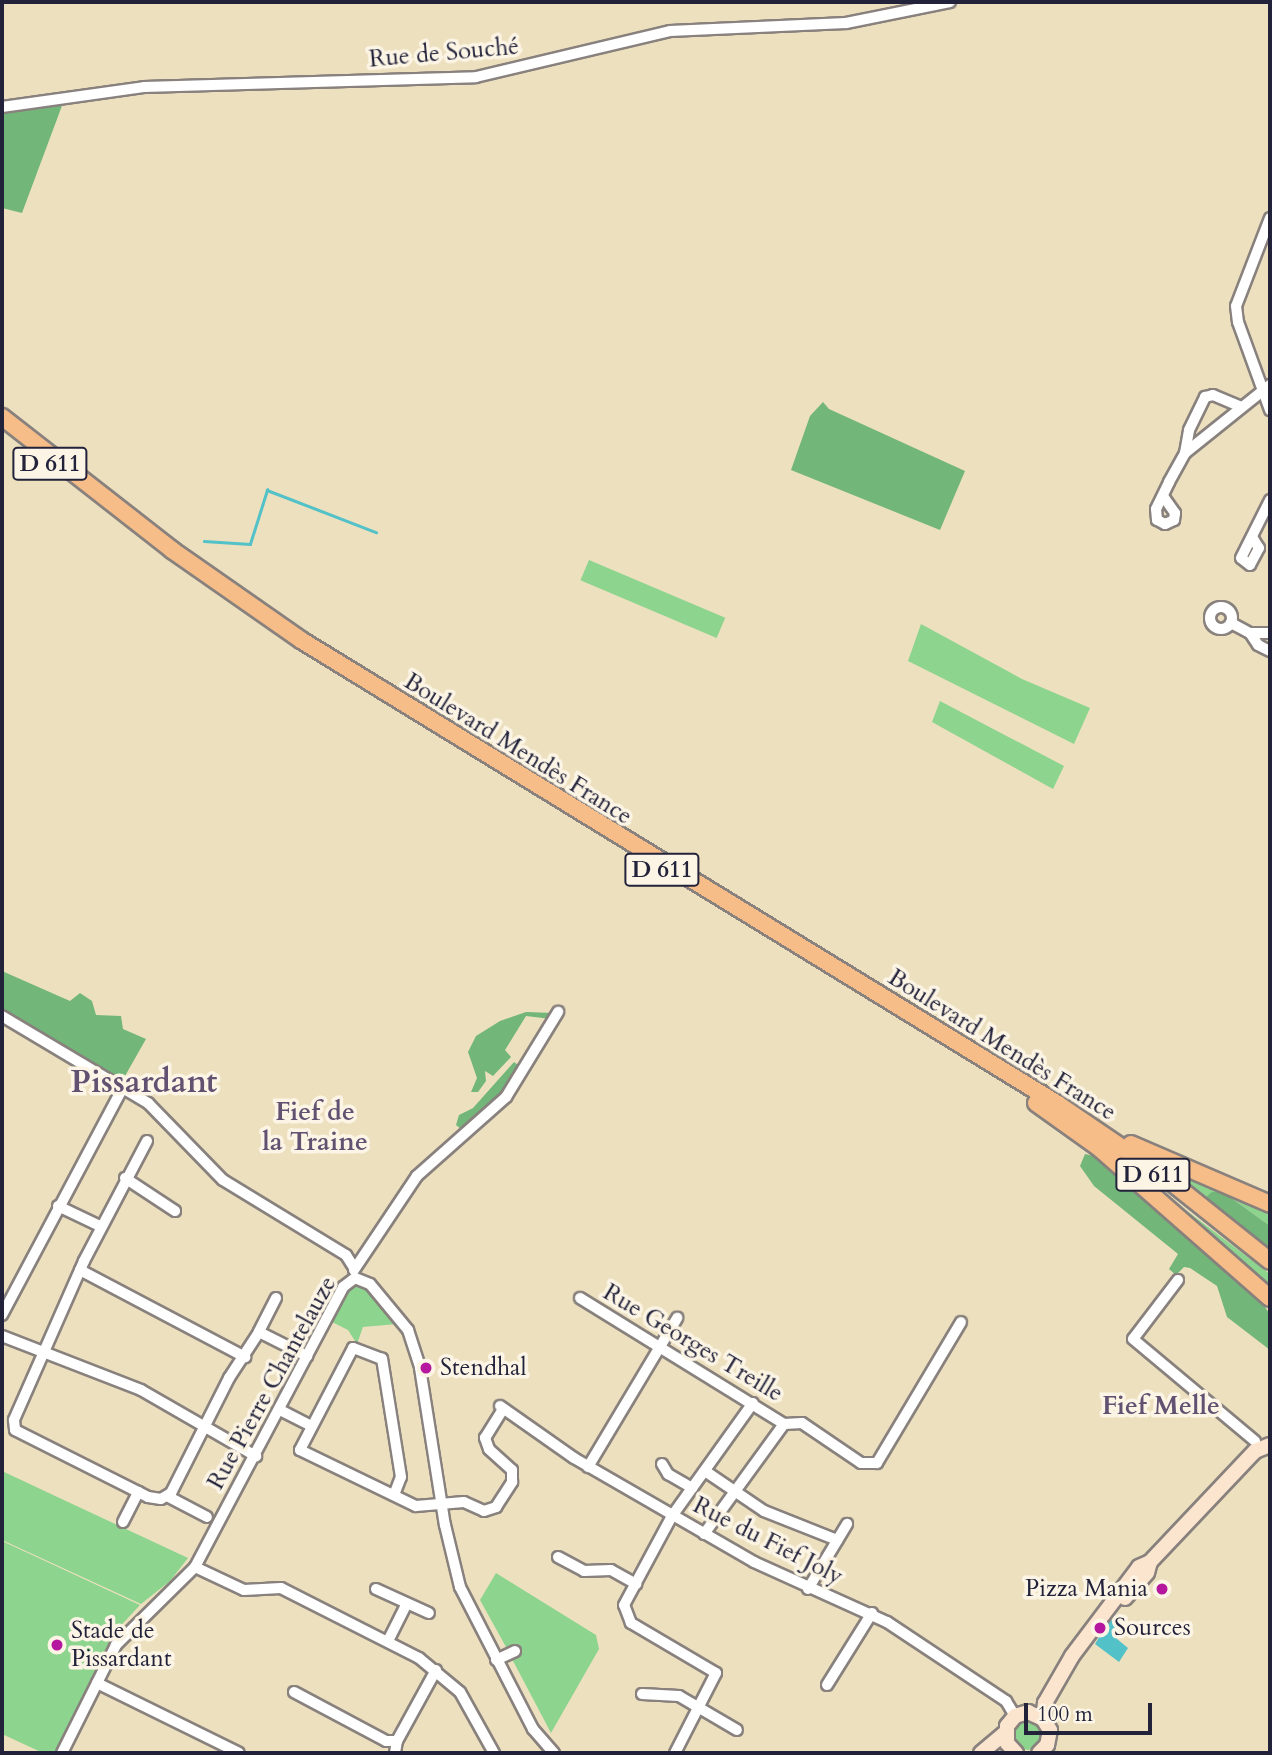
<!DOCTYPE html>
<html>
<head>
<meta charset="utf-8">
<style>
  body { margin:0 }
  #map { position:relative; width:1272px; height:1755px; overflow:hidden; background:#ede0bf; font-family:Cardo,serif }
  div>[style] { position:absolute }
  .green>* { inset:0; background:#8dd48e; transform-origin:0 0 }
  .round { border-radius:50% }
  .forest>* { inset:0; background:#72b679 }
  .water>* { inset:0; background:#53c1c8 }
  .stream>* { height:2.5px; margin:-1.25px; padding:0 1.25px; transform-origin:1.25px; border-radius:1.25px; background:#53c1c8 }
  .roads { filter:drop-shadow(2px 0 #88817d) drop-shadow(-2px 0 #88817d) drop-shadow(0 2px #88817d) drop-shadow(0 -2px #88817d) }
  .street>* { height:10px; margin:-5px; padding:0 5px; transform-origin:5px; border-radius:5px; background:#fff }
  .street>.ring { margin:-5px; padding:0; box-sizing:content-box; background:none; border:10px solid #fff; border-radius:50% }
  .secondary>* { height:14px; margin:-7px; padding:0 7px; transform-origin:7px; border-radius:7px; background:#fce5cf }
  .primary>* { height:16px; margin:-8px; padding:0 8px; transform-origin:8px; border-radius:8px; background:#f7bd88 }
  .dots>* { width:19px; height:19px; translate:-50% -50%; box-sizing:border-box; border:4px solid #fcf5e5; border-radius:50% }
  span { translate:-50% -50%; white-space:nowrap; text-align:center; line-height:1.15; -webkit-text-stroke:7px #fcf5e5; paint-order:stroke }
  .shield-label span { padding:2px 5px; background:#fcf5e5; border:2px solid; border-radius:5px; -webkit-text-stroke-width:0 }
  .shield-label { font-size:23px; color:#22223b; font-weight:700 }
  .street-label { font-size:24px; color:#22223b }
  .poi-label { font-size:24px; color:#22223b }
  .left { translate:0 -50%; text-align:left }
  .right { translate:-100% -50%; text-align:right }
  .neighbourhood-label { font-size:26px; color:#635172; font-weight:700 }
  .district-label { font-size:32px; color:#635172; font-weight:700 }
  .frame { position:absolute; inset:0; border:4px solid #22223b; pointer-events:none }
  .scale { position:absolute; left:1024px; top:1703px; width:128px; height:32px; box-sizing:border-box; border:4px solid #22223b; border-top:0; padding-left:9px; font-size:21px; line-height:24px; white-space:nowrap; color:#22223b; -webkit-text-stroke:5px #fcf5e5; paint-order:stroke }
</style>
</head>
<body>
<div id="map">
  <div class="green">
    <div style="left:589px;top:560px;width:148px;height:22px;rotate:23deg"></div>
    <div style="clip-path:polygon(921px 624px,1022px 679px,1090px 708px,1074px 744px,908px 661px)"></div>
    <div style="clip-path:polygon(940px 701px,1064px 766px,1053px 789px,932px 722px)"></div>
    <div style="clip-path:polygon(1144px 1155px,1270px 1210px,1270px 1226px,1223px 1192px,1205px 1198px)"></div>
    <div style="clip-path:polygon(1124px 1163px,1270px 1274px,1270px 1293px)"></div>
    <div style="clip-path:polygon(357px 1286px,368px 1291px,397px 1324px,363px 1327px,357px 1344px,348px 1330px,332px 1322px,348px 1290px)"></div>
    <div style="clip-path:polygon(2px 1471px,51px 1494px,188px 1558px,170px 1581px,141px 1604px,2px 1540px)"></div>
    <div style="clip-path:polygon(2px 1541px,140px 1605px,114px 1633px,54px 1753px,43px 1753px,2px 1734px)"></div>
    <div style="clip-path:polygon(496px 1573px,596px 1635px,599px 1649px,551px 1733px,512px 1659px,517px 1654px,514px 1646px,506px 1647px,480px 1600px)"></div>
    <div class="round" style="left:1013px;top:1720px;width:30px;height:30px"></div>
  </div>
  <div class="forest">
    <div style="clip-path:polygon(63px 103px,22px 213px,2px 208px,2px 112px)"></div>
    <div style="clip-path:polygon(823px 402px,829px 409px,965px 471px,940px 530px,791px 470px,810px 416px)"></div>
    <div style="clip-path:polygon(2px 971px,70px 1001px,80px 993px,92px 1001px,96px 1015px,121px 1016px,123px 1029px,146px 1039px,121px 1083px,2px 1014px)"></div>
    <div style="clip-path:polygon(526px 1012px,554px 1013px,551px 1019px,526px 1016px,505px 1050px,511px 1057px,493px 1076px,485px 1071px,486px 1081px,478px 1092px,471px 1092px,477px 1078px,468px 1052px,476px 1036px,500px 1021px)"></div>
    <div style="clip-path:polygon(514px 1062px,522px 1068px,515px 1083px,471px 1125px,461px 1129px,456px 1125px,459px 1115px,473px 1108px)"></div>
    <div style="clip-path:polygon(1085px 1154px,1099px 1157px,1145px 1195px,1166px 1220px,1261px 1300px,1270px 1315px,1270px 1350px,1227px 1317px,1217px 1286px,1190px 1268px,1184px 1267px,1176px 1275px,1169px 1269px,1178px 1254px,1094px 1186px,1080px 1166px)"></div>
    <div style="clip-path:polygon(1212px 1192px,1223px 1192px,1270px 1226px,1270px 1249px,1205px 1198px)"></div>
  </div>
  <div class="water">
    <div style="clip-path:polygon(1110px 1619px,1123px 1631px,1117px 1639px,1128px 1648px,1119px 1662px,1095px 1644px)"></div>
  </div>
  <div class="stream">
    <div style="left:204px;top:541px;width:46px;rotate:3.7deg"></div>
    <div style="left:250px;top:544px;width:57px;rotate:-72.5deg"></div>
    <div style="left:267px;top:490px;width:117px;rotate:21.1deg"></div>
  </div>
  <div class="roads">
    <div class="street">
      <div style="left:2px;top:107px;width:143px;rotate:-8deg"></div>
      <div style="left:144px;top:87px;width:332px;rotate:-1.7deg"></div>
      <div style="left:476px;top:77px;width:199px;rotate:-13.3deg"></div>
      <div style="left:670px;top:31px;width:176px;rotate:-2.6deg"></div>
      <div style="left:846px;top:23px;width:106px;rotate:-11.4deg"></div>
      <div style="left:1270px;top:218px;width:94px;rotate:111.1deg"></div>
      <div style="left:1236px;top:306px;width:16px;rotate:83deg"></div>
      <div style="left:1238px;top:322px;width:94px;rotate:70deg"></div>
      <div style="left:1185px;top:453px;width:23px;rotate:-80deg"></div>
      <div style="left:1189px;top:430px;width:37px;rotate:-64deg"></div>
      <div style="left:1205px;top:397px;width:8px;rotate:-14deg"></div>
      <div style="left:1213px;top:395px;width:28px;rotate:23deg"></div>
      <div style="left:1163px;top:496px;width:21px;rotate:55deg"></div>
      <div style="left:1175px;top:513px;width:7px;rotate:98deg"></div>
      <div style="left:1174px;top:520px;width:10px;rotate:156deg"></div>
      <div style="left:1165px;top:524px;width:9px;rotate:-153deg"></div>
      <div style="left:1157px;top:520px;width:11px;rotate:-95deg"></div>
      <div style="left:1156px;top:509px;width:30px;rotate:-64deg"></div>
      <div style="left:1169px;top:482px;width:33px;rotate:-61deg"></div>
      <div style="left:1185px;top:453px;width:109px;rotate:-38.7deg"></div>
      <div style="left:1252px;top:537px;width:13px;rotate:58deg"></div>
      <div style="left:1259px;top:548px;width:19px;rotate:118deg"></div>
      <div style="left:1250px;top:565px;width:11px;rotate:-142deg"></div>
      <div style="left:1241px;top:558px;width:65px;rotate:-63.4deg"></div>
      <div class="ring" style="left:1210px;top:607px;width:12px;height:12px"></div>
      <div style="left:1231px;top:623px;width:21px;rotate:28deg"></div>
      <div style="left:1250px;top:633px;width:14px;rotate:56deg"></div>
      <div style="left:1258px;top:645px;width:13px;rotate:27deg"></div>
      <div style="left:1250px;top:633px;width:20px"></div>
      <div style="left:2px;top:1016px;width:170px;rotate:30.8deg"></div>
      <div style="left:148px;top:1103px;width:107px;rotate:45.8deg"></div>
      <div style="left:223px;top:1180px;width:144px;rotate:31.4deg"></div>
      <div style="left:346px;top:1255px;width:15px;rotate:58deg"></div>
      <div style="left:147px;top:1141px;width:136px;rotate:117.7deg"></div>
      <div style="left:84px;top:1261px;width:174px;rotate:113.8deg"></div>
      <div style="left:14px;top:1420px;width:10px;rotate:84deg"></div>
      <div style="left:15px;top:1430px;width:149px;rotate:26.7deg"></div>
      <div style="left:148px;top:1497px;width:13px;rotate:9deg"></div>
      <div style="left:161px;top:1499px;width:12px;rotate:-31deg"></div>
      <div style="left:171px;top:1493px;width:129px;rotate:-63.2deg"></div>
      <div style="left:229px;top:1378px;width:55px;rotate:-56.9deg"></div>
      <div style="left:125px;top:1178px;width:60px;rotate:33.4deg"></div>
      <div style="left:58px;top:1206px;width:47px;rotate:25.5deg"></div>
      <div style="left:80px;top:1270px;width:187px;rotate:27.8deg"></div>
      <div style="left:354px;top:1270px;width:113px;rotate:-56.2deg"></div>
      <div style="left:417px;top:1176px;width:119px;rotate:-41.6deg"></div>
      <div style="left:506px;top:1097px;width:100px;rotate:-58.5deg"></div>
      <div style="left:355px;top:1278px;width:16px;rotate:22deg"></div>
      <div style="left:370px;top:1284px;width:60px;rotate:50.4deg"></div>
      <div style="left:408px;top:1330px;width:40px;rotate:72deg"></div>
      <div style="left:420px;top:1368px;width:159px;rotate:81deg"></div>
      <div style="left:445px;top:1525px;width:64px;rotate:76.4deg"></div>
      <div style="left:460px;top:1587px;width:160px;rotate:62.8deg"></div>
      <div style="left:533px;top:1729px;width:32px;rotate:49deg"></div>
      <div style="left:1178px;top:1280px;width:74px;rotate:127.3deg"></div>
      <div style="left:1133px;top:1339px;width:159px;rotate:39.9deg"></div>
      <div style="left:276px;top:1298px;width:38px;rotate:117deg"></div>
      <div style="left:259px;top:1332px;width:54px;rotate:26.6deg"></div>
      <div style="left:580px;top:1298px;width:240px;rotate:31.7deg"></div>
      <div style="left:2px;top:1315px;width:258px;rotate:-62deg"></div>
      <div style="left:2px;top:1336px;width:149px;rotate:21.2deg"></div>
      <div style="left:141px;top:1390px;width:133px;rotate:29.9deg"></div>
      <div style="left:500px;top:1406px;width:90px;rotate:35.1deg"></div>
      <div style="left:574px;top:1458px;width:208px;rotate:30deg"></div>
      <div style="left:754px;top:1562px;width:146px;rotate:24.3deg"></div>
      <div style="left:887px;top:1622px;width:143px;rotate:33.6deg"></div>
      <div style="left:1006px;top:1701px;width:17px;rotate:59deg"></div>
      <div style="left:280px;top:1410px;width:35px;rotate:27deg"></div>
      <div style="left:662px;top:1464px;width:12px;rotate:59deg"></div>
      <div style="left:668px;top:1474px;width:28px;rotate:30deg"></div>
      <div style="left:588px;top:1467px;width:174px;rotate:-59.1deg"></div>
      <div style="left:705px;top:1471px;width:71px;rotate:34.1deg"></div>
      <div style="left:764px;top:1511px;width:79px;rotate:21.7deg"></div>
      <div style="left:394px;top:1495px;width:19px;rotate:-69deg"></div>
      <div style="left:401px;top:1477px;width:120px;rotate:-99.1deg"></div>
      <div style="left:382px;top:1359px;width:31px;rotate:-159deg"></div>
      <div style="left:353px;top:1348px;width:115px;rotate:117.5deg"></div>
      <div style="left:300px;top:1450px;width:129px;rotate:25.8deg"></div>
      <div style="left:416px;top:1506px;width:48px;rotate:-4.8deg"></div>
      <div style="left:464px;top:1502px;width:22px;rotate:24deg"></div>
      <div style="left:484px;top:1511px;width:13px;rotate:-18deg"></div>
      <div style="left:496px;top:1507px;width:30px;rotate:-57deg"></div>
      <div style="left:512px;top:1482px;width:12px;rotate:-90deg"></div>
      <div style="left:512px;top:1470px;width:31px;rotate:-138deg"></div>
      <div style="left:489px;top:1449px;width:12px;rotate:-110deg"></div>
      <div style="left:485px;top:1438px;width:34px;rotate:-58deg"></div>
      <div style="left:167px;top:1496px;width:45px;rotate:27.7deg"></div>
      <div style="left:123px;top:1522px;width:34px;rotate:-63deg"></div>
      <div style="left:704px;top:1534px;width:136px;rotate:-54deg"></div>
      <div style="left:784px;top:1424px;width:18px;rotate:-3deg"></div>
      <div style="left:802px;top:1423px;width:71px;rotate:34.1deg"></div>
      <div style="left:861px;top:1463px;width:16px"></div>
      <div style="left:877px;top:1463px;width:164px;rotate:-59.2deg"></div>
      <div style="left:558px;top:1557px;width:30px;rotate:28deg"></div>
      <div style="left:584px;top:1571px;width:27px;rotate:-2deg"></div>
      <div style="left:611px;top:1570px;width:29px;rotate:29deg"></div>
      <div style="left:195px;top:1567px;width:54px;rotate:25.1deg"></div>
      <div style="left:244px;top:1590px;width:37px;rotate:-3deg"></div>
      <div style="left:281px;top:1588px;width:155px;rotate:26.9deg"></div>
      <div style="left:419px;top:1658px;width:53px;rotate:39.7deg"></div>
      <div style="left:460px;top:1692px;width:70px;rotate:60.9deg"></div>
      <div style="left:376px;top:1589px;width:58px;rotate:24.4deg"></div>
      <div style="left:808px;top:1589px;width:76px;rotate:-59deg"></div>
      <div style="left:388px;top:1641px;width:42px;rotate:-63.4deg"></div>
      <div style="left:496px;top:1660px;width:21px;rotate:-25deg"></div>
      <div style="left:97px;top:1683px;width:158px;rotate:26.2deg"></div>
      <div style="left:827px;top:1685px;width:85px;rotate:-58deg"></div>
      <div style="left:294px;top:1692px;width:104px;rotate:28deg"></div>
      <div style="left:386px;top:1741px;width:11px"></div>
      <div style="left:642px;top:1694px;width:37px;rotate:3deg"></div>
      <div style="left:679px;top:1696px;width:67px;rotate:30.4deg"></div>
      <div style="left:62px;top:1753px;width:121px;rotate:-63.4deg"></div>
      <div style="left:116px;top:1645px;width:111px;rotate:-44.6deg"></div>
      <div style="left:195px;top:1567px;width:317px;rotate:-62.1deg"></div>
      <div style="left:343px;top:1287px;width:15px;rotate:-37deg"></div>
      <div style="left:395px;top:1753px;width:12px;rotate:-81deg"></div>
      <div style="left:397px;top:1741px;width:81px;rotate:-61.2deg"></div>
      <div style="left:675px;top:1753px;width:90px;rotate:-62.9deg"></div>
      <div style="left:716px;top:1673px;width:99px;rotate:-149.5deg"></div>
      <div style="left:631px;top:1623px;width:19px;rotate:-111deg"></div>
      <div style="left:624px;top:1605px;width:101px;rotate:-61.7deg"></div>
      <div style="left:672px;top:1516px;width:139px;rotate:-54.4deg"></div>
    </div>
    <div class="secondary">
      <div style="left:1125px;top:1598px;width:33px;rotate:-49deg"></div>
      <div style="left:1147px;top:1573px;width:11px;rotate:-75deg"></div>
      <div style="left:1043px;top:1719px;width:16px;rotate:-83deg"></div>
      <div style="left:1045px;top:1703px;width:54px;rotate:-60.1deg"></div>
      <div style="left:1072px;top:1656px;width:111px;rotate:-53deg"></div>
      <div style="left:1139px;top:1567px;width:12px;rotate:-24deg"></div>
      <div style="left:1150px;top:1562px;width:153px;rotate:-46.6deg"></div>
      <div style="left:1255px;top:1451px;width:16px;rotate:-22deg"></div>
      <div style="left:981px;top:1753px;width:33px;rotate:-40deg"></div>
      <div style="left:1016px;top:1753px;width:13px;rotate:-132deg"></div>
      <div style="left:1007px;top:1743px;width:17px;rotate:-90deg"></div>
      <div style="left:1007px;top:1726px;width:13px;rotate:-51deg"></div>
      <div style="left:1015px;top:1716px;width:14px;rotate:-17deg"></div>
      <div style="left:1028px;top:1712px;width:17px;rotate:25deg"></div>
      <div style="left:1043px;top:1719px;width:13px;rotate:58deg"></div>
      <div style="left:1050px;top:1730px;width:15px;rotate:101deg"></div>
      <div style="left:1047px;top:1745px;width:11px;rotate:135deg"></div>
    </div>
    <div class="primary">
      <div style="left:2px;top:417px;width:216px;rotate:38deg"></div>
      <div style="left:172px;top:550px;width:157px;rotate:34.9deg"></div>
      <div style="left:301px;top:640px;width:888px;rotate:31.51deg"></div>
      <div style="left:1058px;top:1104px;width:125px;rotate:34.2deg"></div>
      <div style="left:1161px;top:1174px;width:139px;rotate:38.6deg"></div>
      <div style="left:1036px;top:1103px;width:77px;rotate:35.5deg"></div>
      <div style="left:1099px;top:1148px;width:227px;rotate:41.3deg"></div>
      <div style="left:1131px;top:1144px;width:151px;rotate:23.3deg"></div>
    </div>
  </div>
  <div class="dots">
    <div style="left:426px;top:1368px;background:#b5179e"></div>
    <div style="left:1162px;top:1589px;background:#b5179e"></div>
    <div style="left:1100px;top:1628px;background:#b5179e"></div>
    <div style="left:57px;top:1645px;background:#b5179e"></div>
  </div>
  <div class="shield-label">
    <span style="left:50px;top:464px">D 611</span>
    <span style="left:662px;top:870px">D 611</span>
    <span style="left:1153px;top:1175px">D 611</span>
  </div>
  <div class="street-label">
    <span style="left:444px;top:53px;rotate:-5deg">Rue de Souché</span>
    <span style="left:518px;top:749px;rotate:32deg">Boulevard Mendès France</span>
    <span style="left:1002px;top:1045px;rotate:32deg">Boulevard Mendès France</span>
    <span style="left:693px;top:1343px;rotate:31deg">Rue Georges Treille</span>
    <span style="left:272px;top:1383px;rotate:-61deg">Rue Pierre Chantelauze</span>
    <span style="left:768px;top:1541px;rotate:27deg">Rue du Fief Joly</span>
  </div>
  <div class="poi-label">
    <span class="left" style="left:440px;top:1368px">Stendhal</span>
    <span class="right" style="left:1148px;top:1589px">Pizza Mania</span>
    <span class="left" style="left:1114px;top:1628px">Sources</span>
    <span class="left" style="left:71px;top:1645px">Stade de<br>Pissardant</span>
  </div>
  <div class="neighbourhood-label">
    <span style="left:315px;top:1127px">Fief de<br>la Traine</span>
    <span style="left:1161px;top:1406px">Fief Melle</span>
  </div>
  <div class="district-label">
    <span style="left:144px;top:1082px">Pissardant</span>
  </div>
  <div class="frame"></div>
  <div class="scale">100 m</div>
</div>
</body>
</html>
